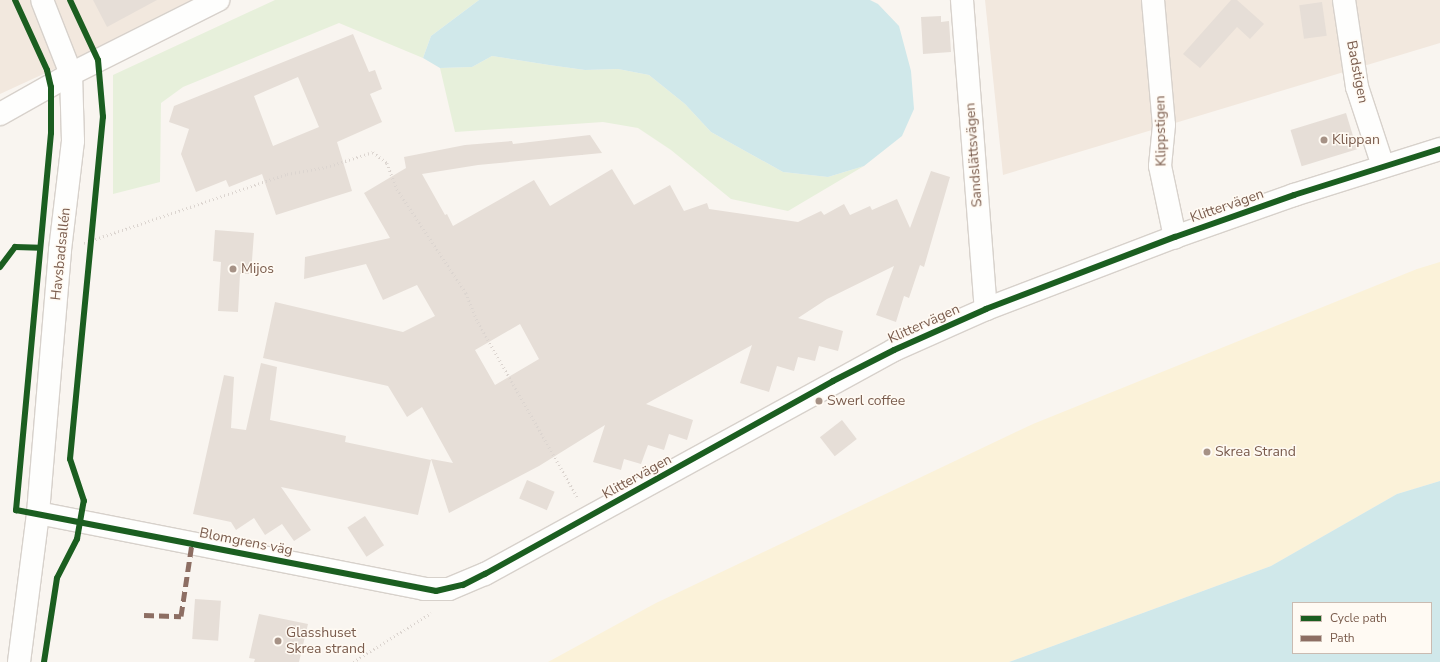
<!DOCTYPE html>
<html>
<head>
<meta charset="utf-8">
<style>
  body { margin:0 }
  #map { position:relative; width:1440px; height:662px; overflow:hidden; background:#f9f5f0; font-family:"Nunito Sans",sans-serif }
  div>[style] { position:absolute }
  .residential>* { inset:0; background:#f2e8de }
  .green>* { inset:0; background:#e7f0db }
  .sand>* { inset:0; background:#fbf2d9 }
  .water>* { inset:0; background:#d0e8ea }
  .building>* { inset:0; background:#e6ded7; transform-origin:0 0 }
  .path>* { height:2.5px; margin-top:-1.25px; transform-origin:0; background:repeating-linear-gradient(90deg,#dcd5d0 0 1px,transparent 0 4px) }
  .roads { filter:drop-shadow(1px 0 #d7d1cb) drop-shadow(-1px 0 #d7d1cb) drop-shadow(0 1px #d7d1cb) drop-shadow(0 -1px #d7d1cb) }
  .minor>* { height:22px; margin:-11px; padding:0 11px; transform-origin:11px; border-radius:11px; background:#fefefd }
  .quiet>* { height:5px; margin-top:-2.5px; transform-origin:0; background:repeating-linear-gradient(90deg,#8d6e63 0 10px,transparent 0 15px) }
  .cycleway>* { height:6px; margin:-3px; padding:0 3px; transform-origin:3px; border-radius:3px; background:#1b5e20 }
  .dots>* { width:11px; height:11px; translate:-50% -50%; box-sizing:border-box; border:2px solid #fffaf3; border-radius:50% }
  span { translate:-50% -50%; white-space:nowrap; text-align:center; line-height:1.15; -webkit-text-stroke:3px #fffaf3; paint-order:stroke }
  .street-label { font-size:14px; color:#7a5c4d }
  .poi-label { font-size:14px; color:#7a5c4d }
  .left { translate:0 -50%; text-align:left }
  .legend { position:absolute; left:1292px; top:602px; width:140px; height:52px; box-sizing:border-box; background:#fffaf3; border:1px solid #cabbb1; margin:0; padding:5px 7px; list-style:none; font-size:12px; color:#7a5c4d }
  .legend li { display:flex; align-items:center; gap:8px; height:20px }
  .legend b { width:20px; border:1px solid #cabbb1 }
</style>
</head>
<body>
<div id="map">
  <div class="residential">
    <div style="clip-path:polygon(0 0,204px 0,0 94px)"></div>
    <div style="clip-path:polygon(985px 0,1440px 0,1440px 43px,1003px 175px)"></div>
  </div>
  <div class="green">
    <div style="clip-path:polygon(275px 0,479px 0,431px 36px,423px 58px,339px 23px,183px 87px,161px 103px,160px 182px,113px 194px,113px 75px)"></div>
    <div style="clip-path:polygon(492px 56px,549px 65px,585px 70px,618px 69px,649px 75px,685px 104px,711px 132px,783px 172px,828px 177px,864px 166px,788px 211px,731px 199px,671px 150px,638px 128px,603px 122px,455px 132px,440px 68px,472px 67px)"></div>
  </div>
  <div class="sand">
    <div style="clip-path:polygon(1440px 262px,1440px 481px,1397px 494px,1271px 566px,1009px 662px,548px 662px,656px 603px,1033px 424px,1417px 269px)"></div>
  </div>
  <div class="water">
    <div style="clip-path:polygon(479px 0,870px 0,878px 4px,899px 26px,911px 71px,914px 109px,902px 136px,864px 166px,828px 177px,783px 172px,711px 132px,685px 104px,649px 75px,618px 69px,585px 70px,549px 65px,492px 56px,472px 67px,440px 68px,423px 58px,431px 36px)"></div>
    <div style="clip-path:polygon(evenodd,1440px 481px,1440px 662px,1009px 662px,1271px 566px,1397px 494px,1440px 481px,1293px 603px,1431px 603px,1431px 653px,1293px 653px,1293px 603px)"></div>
  </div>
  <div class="building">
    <div style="clip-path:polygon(93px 0,157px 0,107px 27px)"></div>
    <div style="clip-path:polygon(1231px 0,1237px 0,1264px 24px,1250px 39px,1237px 27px,1200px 68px,1183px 54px)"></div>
    <div style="left:1322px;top:2px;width:34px;height:23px;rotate:82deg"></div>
    <div style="clip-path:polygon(941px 16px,941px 22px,949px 21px,951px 52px,923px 54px,921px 17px)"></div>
    <div style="clip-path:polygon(evenodd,353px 34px,369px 72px,375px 70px,382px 89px,370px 94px,382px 122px,337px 142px,352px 191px,276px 215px,262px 174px,229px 187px,226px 180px,196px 192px,181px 154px,189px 129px,169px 122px,174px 106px,353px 34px,298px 77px,319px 127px,273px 146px,254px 96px,298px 77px)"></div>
    <div style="left:1346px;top:113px;width:38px;height:58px;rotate:73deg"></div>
    <div style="clip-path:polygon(evenodd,590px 135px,602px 153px,478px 165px,422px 174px,445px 215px,447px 214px,453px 226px,534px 180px,550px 206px,612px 169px,634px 205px,670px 185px,684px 211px,707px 203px,709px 209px,798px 222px,821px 211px,824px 215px,844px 204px,850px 215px,870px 206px,872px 210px,897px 199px,910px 228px,931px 171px,950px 177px,924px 267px,920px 265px,909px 298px,904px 296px,896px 322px,876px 315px,894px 266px,827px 299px,798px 318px,843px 331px,838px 351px,819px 346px,815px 361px,798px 357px,794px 371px,777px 366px,769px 392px,740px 383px,752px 345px,646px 404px,693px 420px,687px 440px,669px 434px,664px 450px,648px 445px,641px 464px,624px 459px,621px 470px,593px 462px,605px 425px,539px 466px,449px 513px,431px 459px,453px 463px,422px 407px,407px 417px,388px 386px,263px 358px,275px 302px,403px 332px,435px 316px,417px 285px,383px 300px,366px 264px,304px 279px,305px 257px,390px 238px,364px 193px,406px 168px,404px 157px,465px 145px,512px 141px,513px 144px,590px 135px,520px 324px,539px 359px,495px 385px,475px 350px,520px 324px)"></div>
    <div style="clip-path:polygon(215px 230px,254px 233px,251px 274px,240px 274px,238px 312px,218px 311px,221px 262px,213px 261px)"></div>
    <div style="clip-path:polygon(261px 363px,277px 367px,270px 420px,346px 436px,345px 442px,431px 460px,418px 515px,281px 487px,311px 530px,294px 541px,282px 524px,265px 535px,254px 518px,236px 530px,231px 522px,193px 514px,224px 375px,234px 377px,231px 428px,246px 430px)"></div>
    <div style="left:842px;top:420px;width:24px;height:28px;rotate:52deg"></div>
    <div style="left:527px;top:480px;width:30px;height:20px;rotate:23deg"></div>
    <div style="left:365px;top:516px;width:35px;height:21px;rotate:57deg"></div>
    <div style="left:195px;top:599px;width:26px;height:40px;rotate:4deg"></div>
    <div style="clip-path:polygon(259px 614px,308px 624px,299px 662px,254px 662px,255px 659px,249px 658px)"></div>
  </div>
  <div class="path">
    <div style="left:84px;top:243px;width:214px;rotate:-18.8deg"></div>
    <div style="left:287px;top:174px;width:40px;rotate:-10deg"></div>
    <div style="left:326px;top:167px;width:49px;rotate:-17.7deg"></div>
    <div style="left:373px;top:152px;width:18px;rotate:38deg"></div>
    <div style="left:387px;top:163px;width:28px;rotate:69deg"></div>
    <div style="left:397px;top:189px;width:125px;rotate:56.4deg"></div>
    <div style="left:466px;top:293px;width:31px;rotate:68deg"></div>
    <div style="left:478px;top:322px;width:202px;rotate:60.4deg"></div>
    <div style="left:353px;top:662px;width:92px;rotate:-32.1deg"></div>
  </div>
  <div class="roads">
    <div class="minor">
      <div style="left:962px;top:0;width:310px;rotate:85.6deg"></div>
      <div style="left:1153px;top:0;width:125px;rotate:85deg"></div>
      <div style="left:1164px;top:125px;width:41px;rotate:95.6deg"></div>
      <div style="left:1160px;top:166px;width:73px;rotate:78.1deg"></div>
      <div style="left:1344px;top:0;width:88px;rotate:81.5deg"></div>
      <div style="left:1357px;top:87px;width:83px;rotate:71.8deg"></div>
      <div style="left:0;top:114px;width:81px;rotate:-29.4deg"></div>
      <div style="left:71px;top:74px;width:165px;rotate:-26.7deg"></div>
      <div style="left:38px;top:513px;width:393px;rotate:11.1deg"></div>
      <div style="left:424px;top:589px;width:25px"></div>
      <div style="left:449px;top:589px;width:39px;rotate:-23deg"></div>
      <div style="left:485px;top:574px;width:466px;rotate:-28.7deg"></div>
      <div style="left:894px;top:350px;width:101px;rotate:-24deg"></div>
      <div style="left:986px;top:309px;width:202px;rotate:-20.9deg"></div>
      <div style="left:1175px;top:237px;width:126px;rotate:-19.4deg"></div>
      <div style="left:1294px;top:195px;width:153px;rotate:-17.5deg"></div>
      <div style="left:19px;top:662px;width:150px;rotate:-82.7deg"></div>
      <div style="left:38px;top:513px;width:264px;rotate:-85.2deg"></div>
      <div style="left:60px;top:250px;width:110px;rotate:-83.2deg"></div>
      <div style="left:73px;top:141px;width:67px;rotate:-91.7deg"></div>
      <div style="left:71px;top:74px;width:79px;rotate:-111.4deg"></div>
    </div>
  </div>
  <div class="quiet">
    <div style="left:144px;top:615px;width:37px;rotate:2deg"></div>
    <div style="left:181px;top:616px;width:74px;rotate:-81.4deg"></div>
  </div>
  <div class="cycleway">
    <div style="left:15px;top:0;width:77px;rotate:65.4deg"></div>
    <div style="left:47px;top:70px;width:17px;rotate:77deg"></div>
    <div style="left:51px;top:87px;width:46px;rotate:90deg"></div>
    <div style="left:51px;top:133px;width:379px;rotate:95.3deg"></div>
    <div style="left:16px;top:510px;width:428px;rotate:10.9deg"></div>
    <div style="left:436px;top:591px;width:28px;rotate:-13deg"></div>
    <div style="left:463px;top:585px;width:25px;rotate:-27deg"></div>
    <div style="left:485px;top:574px;width:398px;rotate:-29deg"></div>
    <div style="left:833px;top:381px;width:68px;rotate:-26.9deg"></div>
    <div style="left:894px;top:350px;width:101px;rotate:-24deg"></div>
    <div style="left:986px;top:309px;width:202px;rotate:-20.9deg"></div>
    <div style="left:1175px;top:237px;width:126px;rotate:-19.4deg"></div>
    <div style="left:1294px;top:195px;width:153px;rotate:-17.5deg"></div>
    <div style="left:0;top:267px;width:25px;rotate:-53deg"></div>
    <div style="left:15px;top:247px;width:25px;rotate:2deg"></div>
    <div style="left:44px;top:662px;width:85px;rotate:-81.2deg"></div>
    <div style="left:57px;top:578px;width:44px;rotate:-62.9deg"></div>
    <div style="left:77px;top:539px;width:39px;rotate:-80deg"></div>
    <div style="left:84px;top:501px;width:44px;rotate:-108.4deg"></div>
    <div style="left:70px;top:459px;width:344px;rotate:-84.5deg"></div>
    <div style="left:103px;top:117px;width:57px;rotate:-95deg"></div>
    <div style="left:98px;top:60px;width:66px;rotate:-115deg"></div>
  </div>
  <div class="dots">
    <div style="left:1324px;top:140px;background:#a69286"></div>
    <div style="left:233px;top:269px;background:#a69286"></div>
    <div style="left:819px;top:401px;background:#a69286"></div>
    <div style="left:1207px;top:452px;background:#a69286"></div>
    <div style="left:278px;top:641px;background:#a69286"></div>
  </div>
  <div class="street-label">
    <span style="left:1357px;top:72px;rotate:79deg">Badstigen</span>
    <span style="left:1161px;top:131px;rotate:-91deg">Klippstigen</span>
    <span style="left:974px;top:155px;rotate:-94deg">Sandslättsvägen</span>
    <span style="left:1227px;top:206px;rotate:-19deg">Klittervägen</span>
    <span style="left:61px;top:254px;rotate:-84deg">Havsbadsallén</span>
    <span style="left:924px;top:324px;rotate:-24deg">Klittervägen</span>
    <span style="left:637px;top:477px;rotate:-29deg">Klittervägen</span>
    <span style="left:246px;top:542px;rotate:11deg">Blomgrens väg</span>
  </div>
  <div class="poi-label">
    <span class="left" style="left:1332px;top:140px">Klippan</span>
    <span class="left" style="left:241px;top:269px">Mijos</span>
    <span class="left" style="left:827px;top:401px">Swerl coffee</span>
    <span class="left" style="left:1215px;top:452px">Skrea Strand</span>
    <span class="left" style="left:286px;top:641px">Glasshuset<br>Skrea strand</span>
  </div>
  <ul class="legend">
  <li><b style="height:5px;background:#1b5e20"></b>Cycle path</li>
  <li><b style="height:5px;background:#8d6e63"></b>Path</li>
  </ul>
</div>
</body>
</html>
